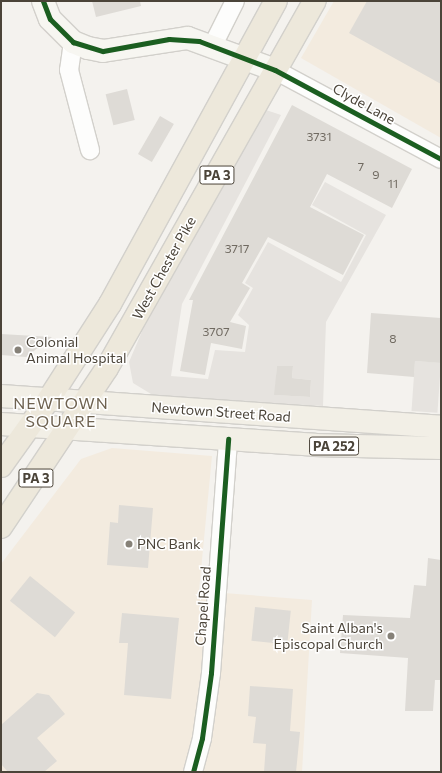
<!DOCTYPE html>
<html>
<head>
<meta charset="utf-8">
<style>
  body { margin:0 }
  #map { position:relative; width:442px; height:773px; overflow:hidden; background:#f4f2ee; font-family:Commissioner,sans-serif }
  div>[style] { position:absolute }
  .commercial>* { inset:0; background:#f3ebdf }
  .parking>* { inset:0; background:#e6e3df; transform-origin:0 0 }
  .building>* { inset:0; background:#dedbd6; transform-origin:0 0 }
  .roads { filter:drop-shadow(1px 0 #d2d0cb) drop-shadow(-1px 0 #d2d0cb) drop-shadow(0 1px #d2d0cb) drop-shadow(0 -1px #d2d0cb) }
  .street>* { height:18px; margin:-9px; padding:0 9px; transform-origin:9px; border-radius:9px; background:#fdfdfc }
  .secondary>* { height:22px; margin:-11px; padding:0 11px; transform-origin:11px; border-radius:11px; background:#f7f6f1 }
  .primary>* { height:22px; margin:-11px; padding:0 11px; transform-origin:11px; border-radius:11px; background:#f2efe6 }
  .highway>* { height:22px; margin:-11px; padding:0 11px; transform-origin:11px; border-radius:11px; background:#ede8db }
  .cycleway>* { height:5px; margin:-2.5px; padding:0 2.5px; transform-origin:2.5px; border-radius:2.5px; background:#1b5e20 }
  .dots>* { width:11px; height:11px; translate:-50% -50%; box-sizing:border-box; border:2px solid #fff; border-radius:50% }
  span { translate:-50% -50%; white-space:nowrap; text-align:center; line-height:1.15; -webkit-text-stroke:3px #fff; paint-order:stroke }
  .number-label { font-size:12px; color:#706a61 }
  .number-label span { -webkit-text-stroke-width:0 }
  .shield-label span { padding:1px 3px; background:#fff; border:1px solid; border-radius:3px; -webkit-text-stroke-width:0 }
  .shield-label { font-size:13px; color:#4b4439; font-weight:700 }
  .street-label { font-size:14px; color:#4b4439 }
  .poi-label { font-size:14px; color:#4b4439 }
  .left { translate:0 -50%; text-align:left }
  .right { translate:-100% -50%; text-align:right }
  .quarter-label { font-size:16px; color:#6e6250; letter-spacing:1px }
  .frame { position:absolute; inset:0; border:2px solid #4b4439; pointer-events:none }
</style>
</head>
<body>
<div id="map">
  <div class="commercial">
    <div style="clip-path:polygon(334px 1px,441px 1px,441px 138px,301px 58px)"></div>
    <div style="clip-path:polygon(112px 448px,212px 456px,199px 591px,312px 600px,302px 772px,1px 772px,1px 564px,81px 459px)"></div>
  </div>
  <div class="parking">
    <div style="clip-path:polygon(evenodd,266px 110px,281px 115px,182px 304px,171px 376px,208px 379px,215px 350px,245px 352px,249px 325px,238px 315px,253px 288px,245px 283px,268px 242px,341px 282px,366px 235px,312px 205px,325px 182px,386px 215px,326px 322px,323px 406px,156px 397px,133px 383px,129px 362px,143px 329px,266px 110px,277px 366px,293px 367px,292px 378px,311px 380px,310px 397px,275px 395px,277px 366px)"></div>
    <div style="left:415px;top:361px;width:26px;height:50px;rotate:4deg"></div>
  </div>
  <div class="building">
    <div style="clip-path:polygon(92px 1px,140px 1px,141px 6px,96px 17px)"></div>
    <div style="clip-path:polygon(367px 1px,441px 1px,441px 84px,349px 33px)"></div>
    <div style="left:127px;top:89px;width:32px;height:22px;rotate:76deg"></div>
    <div style="clip-path:polygon(292px 105px,412px 169px,392px 208px,327px 174px,310px 207px,364px 235px,343px 275px,268px 237px,242px 283px,250px 288px,230px 322px,246px 326px,242px 349px,211px 343px,205px 375px,180px 371px,193px 300px,189px 300px)"></div>
    <div style="left:160px;top:116px;width:16px;height:44px;rotate:30deg"></div>
    <div style="clip-path:polygon(371px 313px,441px 318px,441px 363px,415px 361px,414px 377px,367px 373px)"></div>
    <div style="clip-path:polygon(1px 334px,52px 337px,26px 357px,1px 355px)"></div>
    <div style="clip-path:polygon(277px 366px,293px 366px,292px 378px,311px 380px,310px 397px,274px 395px)"></div>
    <div style="clip-path:polygon(119px 505px,153px 508px,148px 568px,107px 565px,110px 522px,118px 523px)"></div>
    <div style="clip-path:polygon(428px 558px,441px 560px,441px 680px,435px 680px,433px 711px,405px 711px,408px 658px,340px 653px,343px 615px,410px 618px,414px 585px,426px 586px)"></div>
    <div style="left:30px;top:576px;width:58px;height:32px;rotate:39deg"></div>
    <div style="left:255px;top:607px;width:36px;height:34px;rotate:6deg"></div>
    <div style="clip-path:polygon(122px 613px,179px 618px,171px 699px,124px 695px,128px 643px,119px 643px)"></div>
    <div style="clip-path:polygon(250px 686px,293px 689px,290px 731px,300px 732px,296px 772px,264px 772px,266px 744px,253px 743px,256px 717px,248px 716px)"></div>
    <div style="clip-path:polygon(37px 693px,49px 695px,65px 714px,37px 738px,57px 761px,44px 772px,8px 772px,1px 764px,1px 725px)"></div>
  </div>
  <div class="roads">
    <div class="street">
      <div style="left:73px;top:42px;width:28px;rotate:98deg"></div>
      <div style="left:69px;top:70px;width:83px;rotate:75.3deg"></div>
      <div style="left:212px;top:47px;width:51px;rotate:-63.4deg"></div>
      <div style="left:275px;top:70px;width:188px;rotate:28.2deg"></div>
      <div style="left:193px;top:772px;width:35px;rotate:-75deg"></div>
      <div style="left:202px;top:738px;width:66px;rotate:-82.1deg"></div>
      <div style="left:211px;top:673px;width:235px;rotate:-85.8deg"></div>
    </div>
    <div class="secondary">
      <div style="left:43px;top:1px;width:19px;rotate:69deg"></div>
      <div style="left:50px;top:19px;width:33px;rotate:45deg"></div>
      <div style="left:73px;top:42px;width:16px;rotate:22deg"></div>
      <div style="left:88px;top:48px;width:15px;rotate:11deg"></div>
      <div style="left:103px;top:51px;width:86px;rotate:-8.7deg"></div>
      <div style="left:188px;top:38px;width:93px;rotate:20.2deg"></div>
    </div>
    <div class="primary">
      <div style="left:1px;top:396px;width:441px;rotate:4deg"></div>
      <div style="left:1px;top:424px;width:314px;rotate:3.8deg"></div>
      <div style="left:314px;top:445px;width:127px;rotate:1.4deg"></div>
    </div>
    <div class="highway">
      <div style="left:1px;top:466px;width:82px;rotate:-54.4deg"></div>
      <div style="left:49px;top:399px;width:113px;rotate:-57.3deg"></div>
      <div style="left:110px;top:304px;width:345px;rotate:-61.3deg"></div>
      <div style="left:1px;top:527px;width:191px;rotate:-56.3deg"></div>
      <div style="left:107px;top:368px;width:422px;rotate:-60.5deg"></div>
    </div>
  </div>
  <div class="cycleway">
    <div style="left:43px;top:1px;width:19px;rotate:69deg"></div>
    <div style="left:50px;top:19px;width:33px;rotate:45deg"></div>
    <div style="left:73px;top:42px;width:31px;rotate:17deg"></div>
    <div style="left:103px;top:51px;width:67px;rotate:-10.3deg"></div>
    <div style="left:169px;top:39px;width:30px;rotate:4deg"></div>
    <div style="left:199px;top:41px;width:81px;rotate:20.9deg"></div>
    <div style="left:275px;top:70px;width:188px;rotate:28.2deg"></div>
    <div style="left:193px;top:772px;width:35px;rotate:-75deg"></div>
    <div style="left:202px;top:738px;width:66px;rotate:-82.1deg"></div>
    <div style="left:211px;top:673px;width:235px;rotate:-85.8deg"></div>
  </div>
  <div class="dots">
    <div style="left:18px;top:350px;background:#868178"></div>
    <div style="left:129px;top:544px;background:#868178"></div>
    <div style="left:391px;top:636px;background:#868178"></div>
  </div>
  <div class="number-label">
    <span style="left:319px;top:137px">3731</span>
    <span style="left:361px;top:167px">7</span>
    <span style="left:376px;top:175px">9</span>
    <span style="left:393px;top:184px">11</span>
    <span style="left:237px;top:249px">3717</span>
    <span style="left:216px;top:332px">3707</span>
    <span style="left:393px;top:339px">8</span>
  </div>
  <div class="shield-label">
    <span style="left:217px;top:175px">PA 3</span>
    <span style="left:334px;top:446px">PA 252</span>
    <span style="left:36px;top:478px">PA 3</span>
  </div>
  <div class="street-label">
    <span style="left:364px;top:104px;rotate:29deg">Clyde Lane</span>
    <span style="left:164px;top:268px;rotate:-61deg">West Chester Pike</span>
    <span style="left:221px;top:412px;rotate:4deg">Newtown Street Road</span>
    <span style="left:203px;top:606px;rotate:-86deg">Chapel Road</span>
  </div>
  <div class="poi-label">
    <span class="left" style="left:26px;top:350px">Colonial<br>Animal Hospital</span>
    <span class="left" style="left:137px;top:544px">PNC Bank</span>
    <span class="right" style="left:383px;top:636px">Saint Alban's<br>Episcopal Church</span>
  </div>
  <div class="quarter-label">
    <span style="left:61px;top:412px">NEWTOWN<br>SQUARE</span>
  </div>
  <div class="frame"></div>
</div>
</body>
</html>
